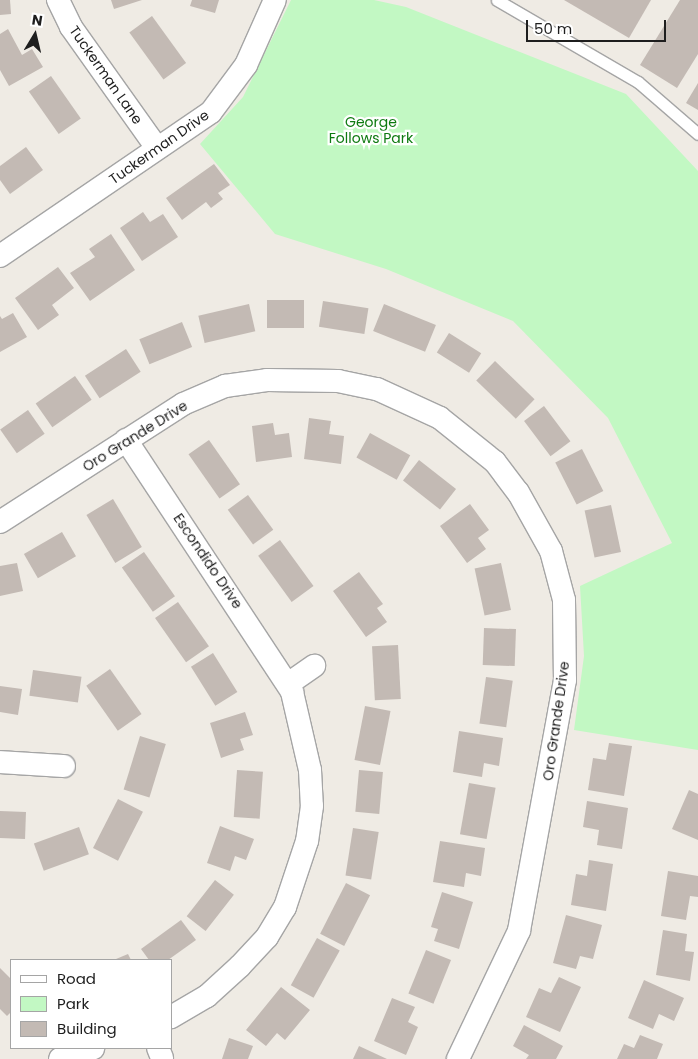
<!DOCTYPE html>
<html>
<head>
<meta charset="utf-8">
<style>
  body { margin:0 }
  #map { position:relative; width:698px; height:1059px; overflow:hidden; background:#efebe4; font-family:Poppins,sans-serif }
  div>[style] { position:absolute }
  .park>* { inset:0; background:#c2f8c3 }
  .building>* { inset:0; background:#c3bab4; transform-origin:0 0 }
  .roads { filter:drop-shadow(1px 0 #a5a5a5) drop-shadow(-1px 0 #a5a5a5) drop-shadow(0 1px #a5a5a5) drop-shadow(0 -1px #a5a5a5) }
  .lane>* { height:11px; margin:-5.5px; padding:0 5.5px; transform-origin:5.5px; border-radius:5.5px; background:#fff }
  .street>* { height:22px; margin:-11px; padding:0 11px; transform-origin:11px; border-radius:11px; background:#fff }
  span { translate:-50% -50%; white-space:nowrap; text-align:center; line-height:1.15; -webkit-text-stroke:4.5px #fff; paint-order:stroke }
  .street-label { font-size:14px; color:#1e1e1e }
  .park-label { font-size:14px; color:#0e7a11 }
  .legend { position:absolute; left:10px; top:959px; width:162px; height:90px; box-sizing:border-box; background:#fff; border:1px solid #a5a5a5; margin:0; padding:6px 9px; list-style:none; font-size:15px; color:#1e1e1e }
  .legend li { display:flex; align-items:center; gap:10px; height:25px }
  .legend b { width:25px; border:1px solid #a5a5a5 }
  .north { position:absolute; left:10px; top:10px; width:50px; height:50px; -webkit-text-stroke:4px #fff; paint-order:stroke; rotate:9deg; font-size:14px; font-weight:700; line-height:20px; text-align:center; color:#1e1e1e }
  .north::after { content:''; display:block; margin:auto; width:18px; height:22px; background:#1e1e1e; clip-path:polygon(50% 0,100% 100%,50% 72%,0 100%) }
  .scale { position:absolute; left:526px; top:20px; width:140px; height:22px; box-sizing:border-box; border:2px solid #1e1e1e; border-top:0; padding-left:6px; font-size:15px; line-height:18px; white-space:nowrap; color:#1e1e1e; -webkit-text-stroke:4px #fff; paint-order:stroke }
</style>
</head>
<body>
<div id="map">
  <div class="park">
    <div style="clip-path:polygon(291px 0,374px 0,406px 7px,626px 94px,698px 171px,698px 750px,574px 730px,584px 656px,580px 586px,672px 543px,608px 418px,513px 321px,386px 269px,275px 234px,200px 144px,243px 97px)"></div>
  </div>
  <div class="building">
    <div style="clip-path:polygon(0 0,10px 0,11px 14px,0 15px)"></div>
    <div style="clip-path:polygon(111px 0,142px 0,114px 9px)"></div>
    <div style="clip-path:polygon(192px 0,219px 0,215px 13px,190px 6px)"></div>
    <div style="clip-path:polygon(564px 0,651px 0,629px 38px)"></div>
    <div style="clip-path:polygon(680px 0,698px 0,698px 54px,677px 88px,640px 65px)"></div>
    <div style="left:152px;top:16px;width:58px;height:28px;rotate:54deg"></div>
    <div style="clip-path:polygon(8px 29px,22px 55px,32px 49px,43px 67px,9px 86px,0 70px,0 34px)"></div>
    <div style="left:51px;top:76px;width:52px;height:27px;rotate:55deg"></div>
    <div style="clip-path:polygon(698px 83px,698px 110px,686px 103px)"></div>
    <div style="clip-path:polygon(26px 147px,43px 170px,10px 194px,0 180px,0 166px)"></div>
    <div style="clip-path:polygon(214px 164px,230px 185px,218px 193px,223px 199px,211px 208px,206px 202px,182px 220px,166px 198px)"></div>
    <div style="clip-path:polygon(143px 212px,150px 222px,163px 214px,178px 237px,142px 261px,120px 228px)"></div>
    <div style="clip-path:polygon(111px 234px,135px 270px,90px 301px,70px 273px,95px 257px,89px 249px)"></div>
    <div style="clip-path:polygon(58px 267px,74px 288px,52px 305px,59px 315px,38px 330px,15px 298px)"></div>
    <div style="left:267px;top:300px;width:37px;height:28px"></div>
    <div style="left:323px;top:301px;width:46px;height:26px;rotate:9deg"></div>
    <div style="left:249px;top:304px;width:28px;height:52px;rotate:77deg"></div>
    <div style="left:384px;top:304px;width:56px;height:29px;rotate:22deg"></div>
    <div style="clip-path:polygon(13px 313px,27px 337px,0 352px,0 316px,2px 319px)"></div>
    <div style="left:182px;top:322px;width:27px;height:46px;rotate:68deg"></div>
    <div style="left:449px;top:333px;width:38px;height:23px;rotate:32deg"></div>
    <div style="left:126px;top:349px;width:27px;height:49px;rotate:57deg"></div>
    <div style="left:495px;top:361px;width:55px;height:27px;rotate:44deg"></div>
    <div style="left:75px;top:376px;width:29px;height:48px;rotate:55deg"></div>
    <div style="left:544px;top:406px;width:44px;height:25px;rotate:53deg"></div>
    <div style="left:28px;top:410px;width:29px;height:34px;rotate:55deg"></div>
    <div style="clip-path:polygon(309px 418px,331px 421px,329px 434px,344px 436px,341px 464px,304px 459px)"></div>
    <div style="clip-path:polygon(273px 423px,275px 435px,289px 433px,292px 457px,256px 462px,252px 426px)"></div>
    <div style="left:370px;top:433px;width:46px;height:28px;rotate:29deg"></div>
    <div style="left:209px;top:440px;width:54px;height:25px;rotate:55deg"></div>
    <div style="left:582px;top:449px;width:47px;height:30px;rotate:63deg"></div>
    <div style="left:419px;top:460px;width:47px;height:26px;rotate:38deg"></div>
    <div style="left:248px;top:495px;width:43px;height:25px;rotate:54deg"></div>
    <div style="left:113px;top:499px;width:56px;height:31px;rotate:59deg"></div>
    <div style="clip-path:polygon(470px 504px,489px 530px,478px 538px,486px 549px,467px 563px,440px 526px)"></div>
    <div style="left:611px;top:505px;width:48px;height:27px;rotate:78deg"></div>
    <div style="left:62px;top:532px;width:28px;height:44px;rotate:60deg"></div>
    <div style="left:280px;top:540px;width:57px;height:27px;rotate:54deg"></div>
    <div style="left:144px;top:552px;width:54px;height:27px;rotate:55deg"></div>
    <div style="clip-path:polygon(17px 563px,23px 591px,0 596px,0 566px)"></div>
    <div style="left:501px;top:563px;width:48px;height:27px;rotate:78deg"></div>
    <div style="clip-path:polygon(359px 572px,383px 604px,377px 608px,387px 622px,366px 637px,333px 591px)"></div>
    <div style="left:178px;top:602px;width:54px;height:28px;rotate:55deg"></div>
    <div style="left:484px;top:628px;width:32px;height:37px;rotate:2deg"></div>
    <div style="left:398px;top:645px;width:54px;height:26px;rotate:87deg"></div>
    <div style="left:213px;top:653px;width:46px;height:26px;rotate:58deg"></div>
    <div style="left:110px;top:669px;width:55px;height:29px;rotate:55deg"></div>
    <div style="left:33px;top:670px;width:49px;height:26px;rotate:8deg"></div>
    <div style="left:486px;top:677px;width:27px;height:47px;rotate:8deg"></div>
    <div style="clip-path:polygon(0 686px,22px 689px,18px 715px,0 712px)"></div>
    <div style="left:365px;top:706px;width:26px;height:55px;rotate:11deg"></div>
    <div style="clip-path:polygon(245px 712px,253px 735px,240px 739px,244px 750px,221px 758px,210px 723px)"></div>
    <div style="clip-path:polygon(459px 731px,503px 738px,499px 766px,484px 763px,482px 777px,453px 772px)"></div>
    <div style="left:140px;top:736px;width:27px;height:56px;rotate:17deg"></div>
    <div style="clip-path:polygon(609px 743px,632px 746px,624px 796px,588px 790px,593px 758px,606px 760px)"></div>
    <div style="left:237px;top:770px;width:26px;height:47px;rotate:4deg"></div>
    <div style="left:359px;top:770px;width:24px;height:42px;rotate:5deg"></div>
    <div style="left:469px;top:783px;width:27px;height:52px;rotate:10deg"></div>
    <div style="clip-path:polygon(689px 790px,698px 794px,698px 840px,672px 829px)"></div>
    <div style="left:118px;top:799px;width:28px;height:55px;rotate:27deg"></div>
    <div style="clip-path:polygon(587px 801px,628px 808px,622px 849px,597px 845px,599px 830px,583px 827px)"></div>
    <div style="left:0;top:811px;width:26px;height:27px;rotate:2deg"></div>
    <div style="clip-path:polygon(220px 826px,254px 839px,246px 860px,235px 856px,230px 871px,207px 863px)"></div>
    <div style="left:79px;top:827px;width:29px;height:48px;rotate:70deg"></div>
    <div style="left:353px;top:828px;width:26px;height:48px;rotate:9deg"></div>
    <div style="clip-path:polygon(440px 841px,485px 848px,481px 876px,466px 873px,464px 887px,433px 882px)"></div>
    <div style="clip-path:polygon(589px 860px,613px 864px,606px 911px,571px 905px,576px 874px,587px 876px)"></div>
    <div style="clip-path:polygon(668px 871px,698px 876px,698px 897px,690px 896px,686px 920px,661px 916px)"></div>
    <div style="left:215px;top:880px;width:24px;height:46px;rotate:38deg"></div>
    <div style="left:346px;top:883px;width:27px;height:57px;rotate:27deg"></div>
    <div style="clip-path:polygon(442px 892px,473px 902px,459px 949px,434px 941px,438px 929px,431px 927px)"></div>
    <div style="clip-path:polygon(566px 915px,602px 925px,593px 959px,580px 956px,576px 969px,553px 963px)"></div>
    <div style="clip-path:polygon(181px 920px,196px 940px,168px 960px,149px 960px,141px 949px)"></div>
    <div style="clip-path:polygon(663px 930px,687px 934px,685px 951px,694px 952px,690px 981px,656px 975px)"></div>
    <div style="left:317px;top:938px;width:26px;height:54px;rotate:29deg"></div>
    <div style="left:426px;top:950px;width:27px;height:47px;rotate:22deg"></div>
    <div style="clip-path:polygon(128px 954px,131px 960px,116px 960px,116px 959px)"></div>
    <div style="clip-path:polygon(0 968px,11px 979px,11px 1012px,7px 1016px,0 1009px)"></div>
    <div style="clip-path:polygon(559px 977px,581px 987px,560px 1032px,526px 1017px,539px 988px,551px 993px)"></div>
    <div style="clip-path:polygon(644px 980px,684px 998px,674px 1021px,659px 1014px,653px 1029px,628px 1018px)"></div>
    <div style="clip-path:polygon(281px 987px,310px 1010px,285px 1040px,277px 1033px,266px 1046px,246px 1030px)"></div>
    <div style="clip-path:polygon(392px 998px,415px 1007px,408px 1022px,418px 1027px,406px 1055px,374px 1041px)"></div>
    <div style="clip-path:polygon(524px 1025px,563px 1046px,556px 1059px,526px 1059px,529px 1055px,513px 1046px)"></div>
    <div style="clip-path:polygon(640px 1035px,663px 1044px,657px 1059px,617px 1059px,624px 1044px,634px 1048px)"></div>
    <div style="clip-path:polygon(229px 1038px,253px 1046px,248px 1059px,222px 1059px)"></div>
    <div style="clip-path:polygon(359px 1046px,387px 1059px,353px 1059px)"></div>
  </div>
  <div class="roads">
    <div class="lane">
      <div style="left:497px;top:0;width:163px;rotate:30.2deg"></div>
      <div style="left:638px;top:82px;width:79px;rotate:40.9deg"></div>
    </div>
    <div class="street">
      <div style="left:58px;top:0;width:30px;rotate:64deg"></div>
      <div style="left:71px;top:27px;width:148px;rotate:54.6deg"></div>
      <div style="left:0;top:256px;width:255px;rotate:-34.3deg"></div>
      <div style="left:211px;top:112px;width:59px;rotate:-53.3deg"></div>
      <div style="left:246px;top:65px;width:71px;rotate:-66deg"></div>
      <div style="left:126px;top:440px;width:302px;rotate:56.6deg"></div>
      <div style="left:292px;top:692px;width:80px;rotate:77deg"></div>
      <div style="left:310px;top:770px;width:36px;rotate:87deg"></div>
      <div style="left:312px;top:806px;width:35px;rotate:98deg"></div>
      <div style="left:307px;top:841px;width:70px;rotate:108.4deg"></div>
      <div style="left:285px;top:907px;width:35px;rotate:121deg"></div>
      <div style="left:267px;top:937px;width:40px;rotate:133deg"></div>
      <div style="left:240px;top:966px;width:45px;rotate:137.7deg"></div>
      <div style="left:207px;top:996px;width:42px;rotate:149.7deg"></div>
      <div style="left:0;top:522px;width:218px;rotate:-32.8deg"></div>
      <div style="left:183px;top:404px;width:46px;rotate:-23.2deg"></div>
      <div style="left:225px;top:386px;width:42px;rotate:-8.1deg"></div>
      <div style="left:267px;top:380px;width:71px;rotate:0.8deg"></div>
      <div style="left:338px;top:381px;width:40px;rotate:12deg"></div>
      <div style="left:377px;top:389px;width:69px;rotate:24.7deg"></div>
      <div style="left:440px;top:418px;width:70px;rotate:38.7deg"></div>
      <div style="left:495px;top:462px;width:38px;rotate:53deg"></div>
      <div style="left:518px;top:492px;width:68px;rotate:60.8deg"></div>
      <div style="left:551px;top:551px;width:51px;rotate:75.1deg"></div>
      <div style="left:564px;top:600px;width:80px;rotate:89.3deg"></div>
      <div style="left:565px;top:680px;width:255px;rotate:100.4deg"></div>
      <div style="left:519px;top:931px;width:142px;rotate:115.5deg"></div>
      <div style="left:288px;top:684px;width:32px;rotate:-35deg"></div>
      <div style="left:0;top:762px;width:64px;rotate:3.6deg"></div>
      <div style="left:158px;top:1048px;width:11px;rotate:68deg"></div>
      <div style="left:60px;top:1059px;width:35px;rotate:-18deg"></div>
    </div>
  </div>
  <div class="street-label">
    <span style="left:106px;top:75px;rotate:55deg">Tuckerman Lane</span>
    <span style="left:159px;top:147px;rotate:-35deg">Tuckerman Drive</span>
    <span style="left:135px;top:436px;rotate:-32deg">Oro Grande Drive</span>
    <span style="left:208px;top:561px;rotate:56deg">Escondido Drive</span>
    <span style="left:556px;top:721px;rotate:-82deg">Oro Grande Drive</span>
  </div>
  <div class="park-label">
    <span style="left:371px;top:130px">George<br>Follows Park</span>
  </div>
  <ul class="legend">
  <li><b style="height:6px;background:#fff"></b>Road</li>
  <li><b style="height:14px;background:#c2f8c3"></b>Park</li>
  <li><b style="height:14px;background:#c3bab4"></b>Building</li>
  </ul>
  <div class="north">N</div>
  <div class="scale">50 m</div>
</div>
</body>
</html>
